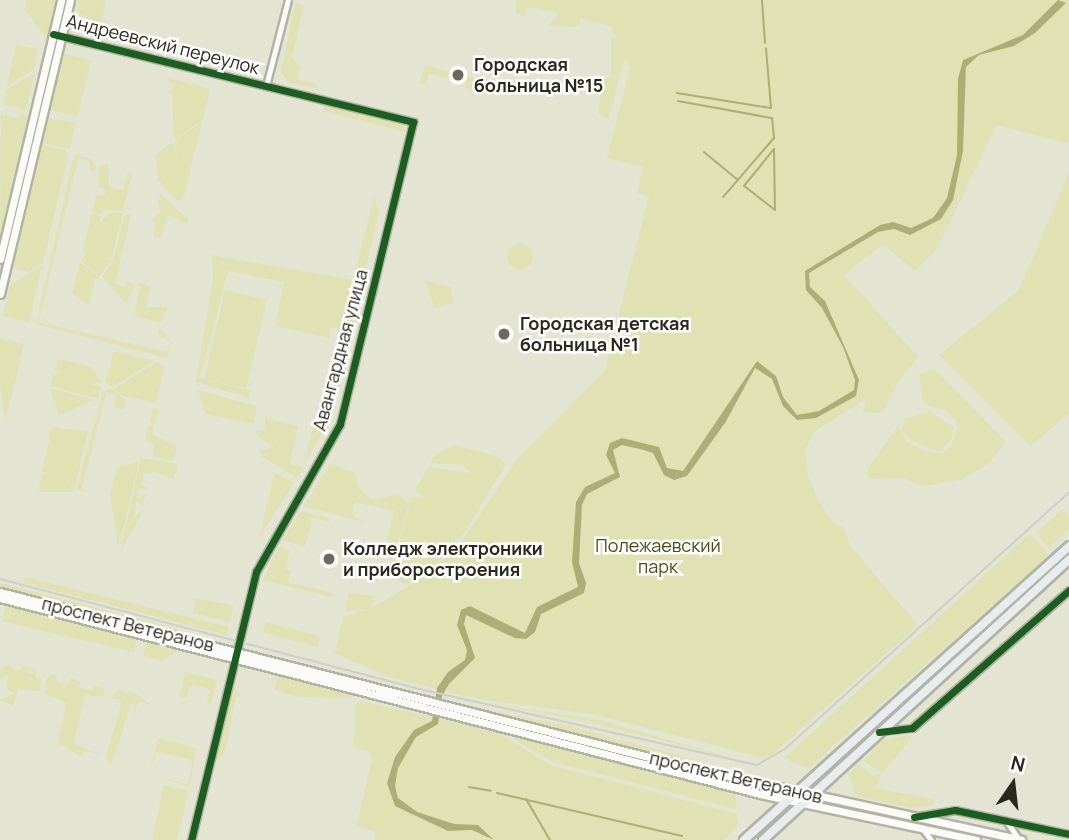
<!DOCTYPE html>
<html>
<head>
<meta charset="utf-8">
<style>
  body { margin:0 }
  #map { position:relative; width:1069px; height:840px; overflow:hidden; background:#e3e4d2; font-family:Manrope,sans-serif }
  div>[style] { position:absolute }
  .green>* { inset:0; background:#e0e2b3; transform-origin:0 0 }
  .round { border-radius:50% }
  .water>* { inset:0; background:#acae77 }
  .stream>* { height:2px; margin:-1px; padding:0 1px; transform-origin:1px; border-radius:1px; background:#acae77 }
  .roads { filter:drop-shadow(2px 0 #b2b3a5) drop-shadow(-2px 0 #b2b3a5) drop-shadow(0 2px #b2b3a5) drop-shadow(0 -2px #b2b3a5) }
  .street>* { height:5px; margin:-2.5px; padding:0 2.5px; transform-origin:2.5px; border-radius:2.5px; background:#fbfbf8 }
  .secondary>* { height:7px; margin:-3.5px; padding:0 3.5px; transform-origin:3.5px; border-radius:3.5px; background:#fbfbf8 }
  .primary>* { height:8px; margin:-4px; padding:0 4px; transform-origin:4px; border-radius:4px; background:#e7edee }
  .tram>* { height:2px; margin:-1px; padding:0 1px; transform-origin:1px; border-radius:1px; background:#cececa }
  .cycleway>* { height:7px; margin:-3.5px; padding:0 3.5px; transform-origin:3.5px; border-radius:3.5px; background:#1b5e20 }
  .dots>* { width:19px; height:19px; translate:-50% -50%; box-sizing:border-box; border:4px solid #fff; border-radius:50% }
  span { translate:-50% -50%; white-space:nowrap; text-align:center; line-height:1.15; -webkit-text-stroke:5px #fff; paint-order:stroke }
  .street-label { font-size:18px; color:#28281c }
  .poi-label { font-size:18px; color:#28281c; font-weight:700 }
  .left { translate:0 -50%; text-align:left }
  .park-label { font-size:18px; color:#4b4c16 }
  .north { position:absolute; left:978px; top:749px; width:70px; height:70px; -webkit-text-stroke:5px #fff; paint-order:stroke; rotate:14deg; font-size:19px; font-weight:700; line-height:28px; text-align:center; color:#28281c }
  .north::after { content:''; display:block; margin:auto; width:24px; height:32px; background:#28281c; clip-path:polygon(50% 0,100% 100%,50% 72%,0 100%) }
</style>
</head>
<body>
<div id="map">
  <div class="green">
    <div style="clip-path:polygon(27px 0,58px 0,48px 40px,25px 10px)"></div>
    <div style="clip-path:polygon(78px 0,106px 0,99px 30px,78px 11px)"></div>
    <div style="clip-path:polygon(516px 0,1069px 0,1069px 144px,997px 125px,936px 250px,915px 271px,883px 244px,844px 275px,918px 357px,898px 382px,882px 413px,863px 412px,866px 399px,815px 431px,805px 450px,808px 476px,819px 502px,834px 524px,844px 528px,851px 547px,918px 625px,767px 759px,593px 714px,476px 699px,386px 676px,335px 653px,343px 617px,368px 609px,345px 611px,349px 593px,375px 596px,372px 608px,412px 584px,400px 582px,391px 570px,412px 498px,426px 498px,415px 490px,428px 467px,472px 473px,462px 465px,430px 463px,434px 456px,454px 445px,500px 457px,505px 465px,468px 527px,428px 575px,461px 543px,516px 461px,605px 370px,649px 196px,637px 193px,643px 167px,607px 158px,630px 68px,611px 26px,579px 18px,581px 23px,575px 27px,549px 25px,559px 13px,528px 7px,524px 17px,516px 12px)"></div>
    <div style="clip-path:polygon(295px 3px,304px 5px,292px 57px,300px 68px,297px 79px,317px 84px,317px 89px,288px 82px,281px 72px)"></div>
    <div style="clip-path:polygon(615px 37px,625px 57px,609px 119px,598px 114px,603px 82px,611px 76px,611px 38px)"></div>
    <div style="clip-path:polygon(16px 45px,38px 49px,34px 69px,7px 86px)"></div>
    <div style="left:62px;top:53px;width:30px;height:58px;rotate:14deg"></div>
    <div style="clip-path:polygon(425px 65px,474px 78px,470px 95px,464px 82px,434px 75px,428px 74px,426px 84px,420px 83px)"></div>
    <div style="clip-path:polygon(35px 73px,26px 110px,3px 104px,6px 90px)"></div>
    <div style="clip-path:polygon(166px 77px,210px 89px,203px 119px,174px 140px,172px 93px,167px 91px,174px 86px)"></div>
    <div style="clip-path:polygon(326px 105px,402px 123px,406px 132px,322px 111px)"></div>
    <div style="clip-path:polygon(1px 110px,3px 115px,19px 118px,21px 113px,30px 118px,0 244px)"></div>
    <div style="clip-path:polygon(47px 118px,76px 123px,70px 149px,40px 141px)"></div>
    <div style="clip-path:polygon(202px 121px,191px 167px,186px 166px,191px 168px,184px 197px,180px 185px,183px 199px,177px 201px,161px 185px,163px 181px,158px 182px,156px 158px,165px 161px,156px 157px,158px 153px,173px 142px,177px 162px,175px 141px)"></div>
    <div style="clip-path:polygon(40px 144px,69px 152px,43px 262px,28px 272px,10px 267px)"></div>
    <div style="clip-path:polygon(74px 155px,92px 159px,96px 167px,95px 172px,90px 171px,89px 161px,78px 159px,39px 322px,167px 352px,170px 341px,157px 335px,159px 329px,163px 331px,172px 343px,167px 358px,36px 324px)"></div>
    <div style="clip-path:polygon(108px 164px,109px 187px,123px 190px,128px 171px,132px 175px,123px 211px,104px 210px,101px 215px,92px 212px,96px 195px,104px 196px,106px 190px,98px 186px,100px 165px)"></div>
    <div style="clip-path:polygon(1069px 172px,1069px 414px,1030px 446px,939px 355px,1019px 290px)"></div>
    <div style="clip-path:polygon(160px 194px,188px 219px,187px 225px,168px 215px,161px 238px,153px 235px,156px 223px,152px 220px,160px 211px,157px 201px)"></div>
    <div style="clip-path:polygon(374px 196px,379px 212px,347px 345px,348px 331px,331px 327px,329px 338px,275px 326px,284px 282px,228px 271px,200px 378px,251px 391px,249px 398px,196px 382px,213px 280px,212px 255px,353px 280px)"></div>
    <div style="clip-path:polygon(92px 213px,101px 216px,98px 225px,110px 213px,123px 213px,111px 259px,101px 257px,111px 260px,99px 277px,81px 260px,86px 254px,83px 248px)"></div>
    <div style="clip-path:polygon(125px 214px,131px 215px,115px 284px,126px 287px,127px 282px,134px 283px,127px 305px,102px 277px,114px 259px)"></div>
    <div class="round" style="left:507px;top:244px;width:26px;height:26px"></div>
    <div style="clip-path:polygon(80px 262px,100px 279px,95px 279px,89px 305px,72px 294px)"></div>
    <div style="clip-path:polygon(42px 266px,29px 322px,3px 316px,10px 285px)"></div>
    <div style="clip-path:polygon(425px 281px,451px 287px,453px 303px,435px 308px)"></div>
    <div style="clip-path:polygon(141px 283px,151px 287px,146px 307px,168px 307px,161px 323px,134px 316px,140px 288px,137px 284px)"></div>
    <div style="left:225px;top:290px;width:43px;height:91px;rotate:13deg"></div>
    <div style="clip-path:polygon(0 338px,24px 344px,5px 422px,0 386px)"></div>
    <div style="clip-path:polygon(114px 352px,117px 352px,154px 361px,112px 387px,105px 382px)"></div>
    <div style="clip-path:polygon(59px 359px,91px 367px,102px 382px,91px 384px,101px 387px,98px 399px,50px 386px,53px 372px,63px 374px,54px 370px)"></div>
    <div style="clip-path:polygon(157px 362px,165px 367px,156px 403px,122px 396px,114px 389px)"></div>
    <div style="clip-path:polygon(934px 369px,1006px 442px,988px 464px,961px 480px,924px 486px,902px 478px,869px 479px,866px 474px,871px 464px,898px 426px,906px 441px,924px 451px,942px 454px,951px 446px,958px 426px,955px 420px,946px 411px,927px 405px,922px 398px,920px 374px)"></div>
    <div style="clip-path:polygon(50px 388px,94px 400px,59px 415px)"></div>
    <div style="clip-path:polygon(112px 389px,126px 400px,124px 410px,114px 407px,117px 395px,106px 394px,82px 488px,88px 491px,76px 491px,103px 391px)"></div>
    <div style="clip-path:polygon(197px 390px,256px 406px,254px 424px,206px 414px)"></div>
    <div style="clip-path:polygon(153px 408px,159px 409px,152px 434px,177px 446px,173px 461px,153px 456px,155px 445px,145px 440px,149px 425px,153px 425px,150px 422px)"></div>
    <div style="clip-path:polygon(930px 412px,954px 427px,951px 440px,939px 452px,910px 440px,901px 431px,905px 419px)"></div>
    <div style="clip-path:polygon(265px 418px,298px 426px,290px 464px,303px 467px,314px 424px,310px 422px,328px 422px,297px 478px,261px 456px,261px 451px,275px 447px,257px 436px,258px 430px,265px 431px)"></div>
    <div style="clip-path:polygon(52px 427px,88px 432px,74px 490px,67px 479px,73px 492px,38px 492px,42px 474px,54px 475px,42px 472px,49px 442px,59px 456px,49px 439px)"></div>
    <div style="clip-path:polygon(141px 458px,178px 464px,177px 468px,173px 479px,155px 472px,144px 473px,141px 485px,148px 487px,147px 492px,141px 487px,138px 492px,137px 499px,146px 495px,143px 506px,137px 501px,133px 520px,142px 509px,141px 515px,120px 552px)"></div>
    <div style="clip-path:polygon(139px 461px,124px 526px,118px 545px,110px 495px,117px 468px)"></div>
    <div style="clip-path:polygon(330px 464px,354px 472px,360px 490px,372px 500px,397px 494px,408px 501px,412px 495px,389px 569px,389px 554px,365px 547px,363px 536px,368px 546px,384px 550px,388px 539px,384px 535px,388px 536px,394px 511px,355px 502px,352px 515px,364px 522px,304px 506px)"></div>
    <div style="clip-path:polygon(275px 473px,294px 483px,259px 538px,274px 475px)"></div>
    <div style="clip-path:polygon(1063px 509px,1069px 516px,1069px 530px,1049px 548px,1036px 533px)"></div>
    <div style="clip-path:polygon(301px 511px,328px 518px,331px 523px,313px 517px,305px 547px,283px 540px)"></div>
    <div style="clip-path:polygon(1030px 534px,1048px 554px,1040px 564px,808px 768px,784px 758px)"></div>
    <div style="clip-path:polygon(279px 547px,290px 551px,285px 569px,291px 571px,288px 582px,333px 593px,332px 597px,263px 580px)"></div>
    <div style="clip-path:polygon(25px 577px,229px 627px,227px 635px,24px 583px)"></div>
    <div style="clip-path:polygon(0 583px,178px 629px,195px 638px,0 588px)"></div>
    <div style="clip-path:polygon(196px 599px,234px 605px,230px 622px,193px 613px)"></div>
    <div style="left:6px;top:606px;width:135px;height:16px;rotate:13deg"></div>
    <div style="left:266px;top:622px;width:56px;height:11px;rotate:15deg"></div>
    <div style="clip-path:polygon(148px 640px,181px 648px,162px 661px,143px 656px)"></div>
    <div style="clip-path:polygon(8px 664px,17px 672px,25px 666px,31px 667px,27px 672px,33px 674px,32px 668px,37px 669px,35px 677px,43px 679px,39px 691px,18px 689px,13px 706px,0 700px,14px 694px,6px 688px,9px 674px,0 679px,0 669px)"></div>
    <div style="clip-path:polygon(185px 672px,217px 680px,211px 704px,207px 703px,210px 690px,206px 688px,190px 685px,187px 698px,180px 696px)"></div>
    <div style="clip-path:polygon(54px 673px,59px 683px,69px 684px,71px 677px,81px 682px,77px 687px,94px 691px,93px 685px,104px 688px,105px 696px,85px 696px,74px 743px,102px 755px,84px 751px,82px 757px,57px 743px,67px 703px,45px 694px,46px 680px)"></div>
    <div style="clip-path:polygon(279px 673px,355px 692px,352px 698px,300px 697px,274px 690px)"></div>
    <div style="clip-path:polygon(232px 685px,241px 696px,236px 698px,225px 753px,219px 760px,215px 757px)"></div>
    <div style="clip-path:polygon(118px 690px,136px 694px,151px 705px,138px 702px,134px 717px,135px 701px,131px 704px,111px 766px,106px 757px,122px 700px,111px 698px)"></div>
    <div style="clip-path:polygon(360px 701px,497px 732px,550px 765px,737px 814px,739px 824px,724px 840px,376px 840px,374px 831px,356px 826px,372px 760px,368px 751px,354px 747px,355px 706px)"></div>
    <div style="clip-path:polygon(491px 704px,596px 719px,746px 762px,584px 721px)"></div>
    <div style="clip-path:polygon(485px 710px,565px 725px,695px 760px,692px 763px)"></div>
    <div style="clip-path:polygon(514px 733px,735px 794px,737px 805px,735px 809px,554px 762px,513px 739px)"></div>
    <div style="clip-path:polygon(908px 735px,912px 738px,882px 773px,863px 761px,883px 740px)"></div>
    <div style="clip-path:polygon(158px 738px,196px 748px,190px 787px,158px 777px,187px 784px,193px 760px,157px 752px,150px 769px)"></div>
    <div style="clip-path:polygon(859px 764px,872px 775px,881px 774px,875px 788px,933px 799px,934px 805px,912px 808px,856px 796px,848px 774px)"></div>
    <div style="clip-path:polygon(164px 785px,189px 791px,177px 840px,152px 840px)"></div>
  </div>
  <div class="water">
    <div style="clip-path:polygon(1058px 0,1066px 3px,1035px 33px,1014px 46px,979px 55px,966px 67px,963px 151px,953px 200px,941px 219px,910px 235px,894px 229px,878px 232px,809px 273px,810px 287px,825px 301px,859px 380px,856px 396px,816px 418px,797px 420px,783px 406px,772px 379px,755px 368px,725px 423px,687px 476px,674px 480px,664px 475px,653px 453px,644px 450px,622px 445px,613px 450px,620px 477px,587px 494px,582px 505px,579px 563px,586px 583px,584px 593px,541px 614px,535px 632px,526px 639px,515px 638px,466px 615px,464px 624px,475px 658px,449px 684px,442px 696px,438px 724px,416px 737px,398px 768px,395px 786px,398px 798px,417px 812px,454px 824px,478px 825px,494px 840px,472px 830px,448px 831px,395px 806px,387px 783px,395px 757px,414px 730px,432px 721px,437px 688px,448px 672px,465px 660px,467px 650px,457px 625px,461px 610px,470px 606px,525px 633px,537px 607px,578px 587px,572px 562px,576px 502px,585px 487px,615px 473px,606px 455px,610px 443px,622px 438px,659px 447px,667px 468px,683px 471px,757px 361px,776px 376px,783px 397px,797px 415px,819px 411px,854px 390px,855px 380px,843px 347px,822px 308px,806px 290px,805px 271px,880px 225px,893px 222px,911px 228px,933px 218px,947px 198px,957px 155px,958px 79px,963px 60px,1023px 35px)"></div>
  </div>
  <div class="stream">
    <div style="left:762px;top:0;width:43px;rotate:86deg"></div>
    <div style="left:677px;top:93px;width:95px;rotate:9.1deg"></div>
    <div style="left:771px;top:108px;width:60px;rotate:-94.8deg"></div>
    <div style="left:678px;top:101px;width:96px;rotate:10.3deg"></div>
    <div style="left:772px;top:118px;width:20px;rotate:84deg"></div>
    <div style="left:774px;top:138px;width:78px;rotate:130.8deg"></div>
    <div style="left:774px;top:149px;width:61px;rotate:89.1deg"></div>
    <div style="left:775px;top:210px;width:39px;rotate:-142deg"></div>
    <div style="left:744px;top:186px;width:48px;rotate:-51deg"></div>
    <div style="left:704px;top:152px;width:44px;rotate:39.5deg"></div>
    <div style="left:469px;top:787px;width:22px;rotate:10deg"></div>
    <div style="left:497px;top:793px;width:190px;rotate:13.1deg"></div>
    <div style="left:526px;top:799px;width:48px;rotate:59.7deg"></div>
  </div>
  <div class="roads">
    <div class="street">
      <div style="left:53px;top:34px;width:371px;rotate:13.7deg"></div>
      <div style="left:413px;top:122px;width:311px;rotate:103.6deg"></div>
      <div style="left:340px;top:424px;width:170px;rotate:119.6deg"></div>
      <div style="left:256px;top:572px;width:276px;rotate:103.6deg"></div>
      <div style="left:266px;top:86px;width:89px;rotate:-75.7deg"></div>
      <div style="left:882px;top:731px;width:30px;rotate:-6deg"></div>
      <div style="left:912px;top:728px;width:209px;rotate:-41.3deg"></div>
      <div style="left:918px;top:816px;width:37px;rotate:-9deg"></div>
      <div style="left:955px;top:810px;width:116px;rotate:11.9deg"></div>
      <div style="left:1007px;top:822px;width:22px;rotate:56deg"></div>
      <div style="left:922px;top:828px;width:15px;rotate:53deg"></div>
    </div>
    <div class="secondary">
      <div style="left:0;top:259px;width:266px;rotate:-76.7deg"></div>
      <div style="left:0;top:294px;width:302px;rotate:-76.6deg"></div>
      <div style="left:0;top:592px;width:714px;rotate:14.27deg"></div>
      <div style="left:692px;top:768px;width:337px;rotate:12.3deg"></div>
      <div style="left:0;top:598px;width:785px;rotate:14.46deg"></div>
      <div style="left:760px;top:794px;width:221px;rotate:12deg"></div>
    </div>
    <div class="primary">
      <div style="left:744px;top:840px;width:438px;rotate:-42.1deg"></div>
      <div style="left:763px;top:840px;width:415px;rotate:-42.5deg"></div>
    </div>
  </div>
  <div class="tram">
    <div style="left:0;top:579px;width:433px;rotate:14.7deg"></div>
    <div style="left:419px;top:689px;width:346px;rotate:12.7deg"></div>
    <div style="left:757px;top:765px;width:32px;rotate:-30deg"></div>
    <div style="left:785px;top:749px;width:383px;rotate:-42.1deg"></div>
  </div>
  <div class="cycleway">
    <div style="left:53px;top:34px;width:371px;rotate:13.7deg"></div>
    <div style="left:413px;top:122px;width:311px;rotate:103.6deg"></div>
    <div style="left:340px;top:424px;width:170px;rotate:119.6deg"></div>
    <div style="left:256px;top:572px;width:276px;rotate:103.6deg"></div>
    <div style="left:879px;top:732px;width:33px;rotate:-7deg"></div>
    <div style="left:912px;top:728px;width:209px;rotate:-41.3deg"></div>
    <div style="left:914px;top:817px;width:42px;rotate:-9.7deg"></div>
    <div style="left:955px;top:810px;width:116px;rotate:11.9deg"></div>
  </div>
  <div class="dots">
    <div style="left:458px;top:75px;background:#696a5c"></div>
    <div style="left:504px;top:334px;background:#696a5c"></div>
    <div style="left:329px;top:559px;background:#696a5c"></div>
  </div>
  <div class="street-label">
    <span style="left:163px;top:44px;rotate:14deg">Андреевский переулок</span>
    <span style="left:340px;top:350px;rotate:-75deg">Авангардная улица</span>
    <span style="left:128px;top:624px;rotate:14deg">проспект Ветеранов</span>
    <span style="left:736px;top:777px;rotate:13deg">проспект Ветеранов</span>
  </div>
  <div class="poi-label">
    <span class="left" style="left:474px;top:75px">Городская<br>больница №15</span>
    <span class="left" style="left:520px;top:334px">Городская детская<br>больница №1</span>
    <span class="left" style="left:343px;top:559px">Колледж электроники<br>и приборостроения</span>
  </div>
  <div class="park-label">
    <span style="left:658px;top:556px">Полежаевский<br>парк</span>
  </div>
  <div class="north">N</div>
</div>
</body>
</html>
